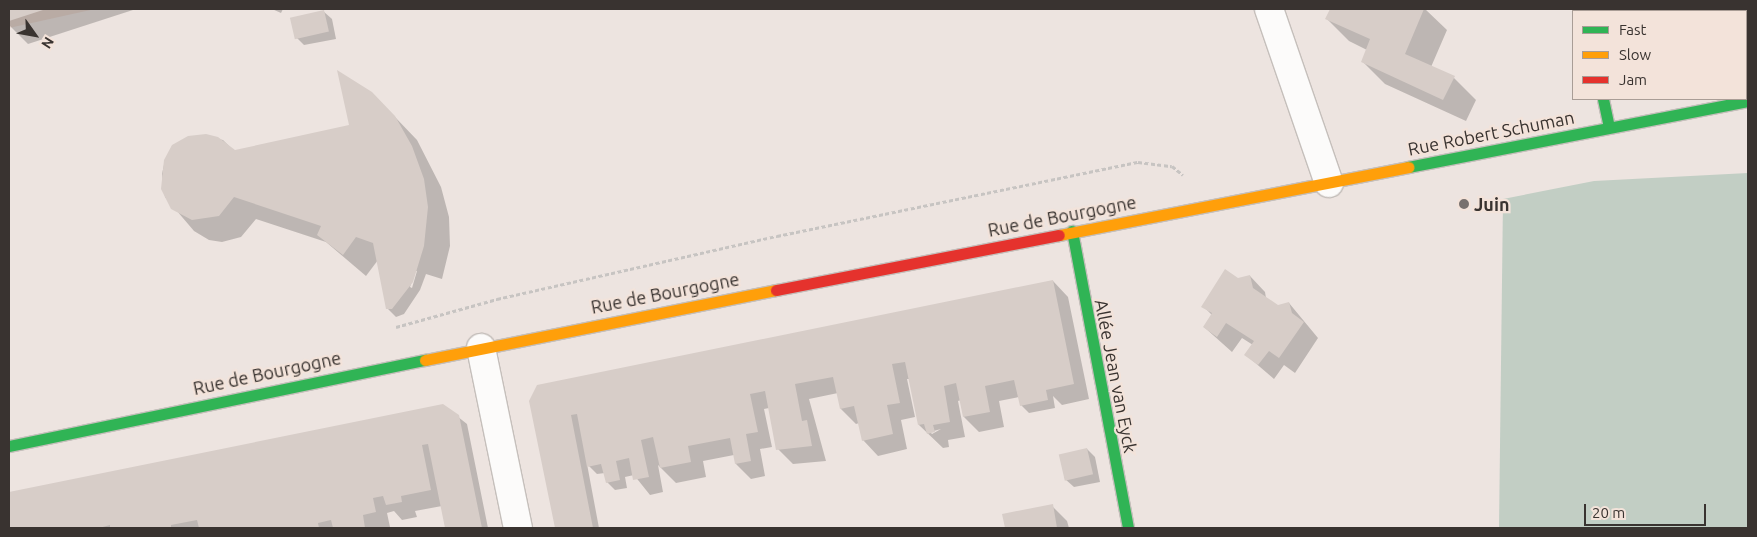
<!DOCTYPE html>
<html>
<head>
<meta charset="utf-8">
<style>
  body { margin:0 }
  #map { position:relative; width:1757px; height:537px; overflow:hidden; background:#ede4e0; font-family:Ubuntu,sans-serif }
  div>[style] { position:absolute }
  .built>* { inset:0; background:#e8d6ce }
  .green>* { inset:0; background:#c2cec4 }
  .shadow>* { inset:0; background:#0003 }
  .building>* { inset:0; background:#d7cdc8; transform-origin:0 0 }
  .path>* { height:3px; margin-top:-1.5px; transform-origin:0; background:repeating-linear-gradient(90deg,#c7c4c2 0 4px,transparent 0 6.5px) }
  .roads { filter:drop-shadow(1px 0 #c5bfbb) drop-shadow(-1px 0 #c5bfbb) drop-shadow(0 1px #c5bfbb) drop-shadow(0 -1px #c5bfbb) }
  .street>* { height:28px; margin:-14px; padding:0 14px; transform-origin:14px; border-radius:14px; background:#fcfbfa }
  .fast>* { height:11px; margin:-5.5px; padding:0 5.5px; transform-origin:5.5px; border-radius:5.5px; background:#30b455 }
  .slow>* { height:11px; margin:-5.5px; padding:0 5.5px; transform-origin:5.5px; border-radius:5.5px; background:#ff9f0a }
  .jam>* { height:11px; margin:-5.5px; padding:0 5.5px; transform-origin:5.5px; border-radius:5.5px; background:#e5322d }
  .dots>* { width:14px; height:14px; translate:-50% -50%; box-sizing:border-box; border:2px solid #f3e3da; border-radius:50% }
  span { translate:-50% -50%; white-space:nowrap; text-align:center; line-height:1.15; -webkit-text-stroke:4.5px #f3e3da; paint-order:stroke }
  .street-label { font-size:18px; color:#393330 }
  .poi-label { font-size:18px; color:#393330; font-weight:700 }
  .left { translate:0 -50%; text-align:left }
  .frame { position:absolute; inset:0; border:10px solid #393330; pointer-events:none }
  .legend { position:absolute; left:1572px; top:10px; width:175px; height:90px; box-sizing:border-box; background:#f3e3da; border:1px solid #a99d96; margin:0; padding:6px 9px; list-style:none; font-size:15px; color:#393330 }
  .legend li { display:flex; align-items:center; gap:10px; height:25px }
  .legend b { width:25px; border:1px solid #a99d96 }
  .north { position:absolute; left:10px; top:10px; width:50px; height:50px; -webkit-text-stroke:4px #f3e3da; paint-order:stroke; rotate:122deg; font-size:14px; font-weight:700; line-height:20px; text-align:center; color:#393330 }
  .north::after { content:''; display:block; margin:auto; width:18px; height:22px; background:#393330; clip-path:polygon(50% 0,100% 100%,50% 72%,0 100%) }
  .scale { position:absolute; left:1584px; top:504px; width:122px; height:22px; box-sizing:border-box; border:2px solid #393330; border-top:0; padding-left:6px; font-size:15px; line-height:18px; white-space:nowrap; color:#393330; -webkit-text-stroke:4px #f3e3da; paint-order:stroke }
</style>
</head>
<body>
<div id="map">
  <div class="built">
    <div style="clip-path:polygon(9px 9px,95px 9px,9px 28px)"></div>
  </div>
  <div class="green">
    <div style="clip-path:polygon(1748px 173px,1748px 528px,1499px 528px,1503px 199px,1594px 181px)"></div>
  </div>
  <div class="shadow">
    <div style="clip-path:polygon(9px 9px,136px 9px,28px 44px,9px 25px)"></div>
    <div style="clip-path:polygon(272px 9px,283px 9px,281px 13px)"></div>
    <div style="clip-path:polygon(1331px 9px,1425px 9px,1447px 30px,1431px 67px,1454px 78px,1476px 100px,1466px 121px,1385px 84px,1363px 62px,1367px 50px,1349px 41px,1327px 19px)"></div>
    <div style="clip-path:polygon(1729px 9px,1748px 9px,1748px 15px,1746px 11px)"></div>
    <div style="clip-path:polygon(323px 11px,332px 19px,336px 39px,304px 45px,296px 37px)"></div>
    <div style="clip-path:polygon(evenodd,394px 116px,417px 140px,441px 187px,449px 217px,450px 246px,442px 279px,426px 274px,420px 290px,404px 314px,396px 317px,388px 309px,378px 260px,366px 276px,326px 242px,256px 219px,241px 237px,222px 242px,209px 240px,194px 231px,165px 197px,162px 174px,165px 160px,198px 135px,223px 140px,235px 152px,394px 116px,415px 271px,417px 271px,412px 288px,410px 287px,415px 271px)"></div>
    <div style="clip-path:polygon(1250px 276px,1265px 292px,1266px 298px,1278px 306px,1289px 303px,1318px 338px,1295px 373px,1284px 365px,1274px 379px,1246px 355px,1253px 345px,1242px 338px,1232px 352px,1204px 327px,1212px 315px,1203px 306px,1238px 279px)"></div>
    <div style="clip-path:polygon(evenodd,1053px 281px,1068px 297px,1089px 399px,1062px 405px,1053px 396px,1055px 408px,1029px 413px,1021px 405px,1019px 397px,999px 401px,1004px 427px,979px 432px,964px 417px,961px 400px,958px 401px,965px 437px,948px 440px,949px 447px,943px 448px,919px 425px,910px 379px,907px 379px,915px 417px,901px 420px,907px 449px,878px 456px,863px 440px,859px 423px,856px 424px,841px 409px,838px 393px,809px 399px,826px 461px,793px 464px,778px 449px,769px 408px,764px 409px,772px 447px,760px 449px,765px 476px,751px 479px,736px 464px,734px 455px,703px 461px,706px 477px,676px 483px,658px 465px,663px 492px,650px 495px,634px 475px,625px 477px,627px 488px,615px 490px,607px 482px,605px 473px,597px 474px,587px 464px,599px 528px,556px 528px,530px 401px,1053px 281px,941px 429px,932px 434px,930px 432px,941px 429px)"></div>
    <div style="clip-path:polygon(443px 405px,467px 424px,488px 528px,446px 528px,442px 506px,415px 511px,417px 517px,402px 520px,394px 511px,387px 513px,390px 527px,386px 528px,9px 528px,9px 493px)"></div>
    <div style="clip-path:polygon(1087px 449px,1095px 457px,1100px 482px,1074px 487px,1065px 479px,1061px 455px)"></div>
    <div style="clip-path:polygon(1052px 506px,1067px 521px,1069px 528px,1006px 528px,1004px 515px)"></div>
  </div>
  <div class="building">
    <div style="clip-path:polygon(9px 9px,46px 9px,9px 21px)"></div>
    <div style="clip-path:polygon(1330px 9px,1424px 9px,1405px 54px,1455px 76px,1443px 100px,1361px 62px,1370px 39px,1325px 19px)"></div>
    <div style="left:324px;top:10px;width:22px;height:35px;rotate:77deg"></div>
    <div style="clip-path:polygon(337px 70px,372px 92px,395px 116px,412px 146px,424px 179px,428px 207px,424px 246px,413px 282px,392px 309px,386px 309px,373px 243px,356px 237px,343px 255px,317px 235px,321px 226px,234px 197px,219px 216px,192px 220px,171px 209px,161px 189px,164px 160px,172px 145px,188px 136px,206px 134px,218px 137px,235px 150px,349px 125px)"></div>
    <div style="clip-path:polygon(1225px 269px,1238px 278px,1250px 275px,1253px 288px,1278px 305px,1289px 302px,1292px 313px,1304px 322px,1279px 358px,1269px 351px,1258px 365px,1244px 355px,1254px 341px,1226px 323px,1217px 337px,1203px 327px,1212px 313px,1201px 307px)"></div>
    <div style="clip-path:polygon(1053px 280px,1074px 384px,1046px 390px,1048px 400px,1020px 406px,1014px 380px,985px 386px,990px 412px,963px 417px,956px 383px,944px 386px,950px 422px,933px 425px,935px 432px,927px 434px,924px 424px,918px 425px,905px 362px,892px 364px,900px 403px,887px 405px,893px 434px,862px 441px,854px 406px,840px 409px,833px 377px,795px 384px,802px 421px,807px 420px,812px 446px,776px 450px,765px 391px,750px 394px,758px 432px,746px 434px,751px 461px,735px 464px,730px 438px,688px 446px,691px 462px,660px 468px,653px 437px,641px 440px,649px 477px,633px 480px,629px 458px,616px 461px,620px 480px,606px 483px,601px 464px,587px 467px,577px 414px,571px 415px,593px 528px,555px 528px,529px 401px,537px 385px)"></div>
    <div style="clip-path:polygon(443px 404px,459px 415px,482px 528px,445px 528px,428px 444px,422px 445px,431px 490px,401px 496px,402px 502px,386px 505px,383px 496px,373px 498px,376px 512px,363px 515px,365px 528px,333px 528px,331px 520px,318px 523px,319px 528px,199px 528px,197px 520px,171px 525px,171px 528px,110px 528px,110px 525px,99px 528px,9px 528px,9px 492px)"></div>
    <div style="left:1087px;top:448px;width:27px;height:29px;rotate:77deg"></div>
    <div style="clip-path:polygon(1053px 504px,1057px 528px,1005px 528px,1002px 514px)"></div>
  </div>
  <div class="path">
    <div style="left:396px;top:327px;width:105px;rotate:-15.5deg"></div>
    <div style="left:497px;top:299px;width:287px;rotate:-12.7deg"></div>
    <div style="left:777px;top:236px;width:369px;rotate:-11.6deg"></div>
    <div style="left:1138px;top:162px;width:34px;rotate:7deg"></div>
    <div style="left:1172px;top:166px;width:14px;rotate:39deg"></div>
  </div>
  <div class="roads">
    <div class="street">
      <div style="left:1269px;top:9px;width:184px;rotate:71deg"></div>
      <div style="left:481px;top:348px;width:184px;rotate:78.4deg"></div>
    </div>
    <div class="fast">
      <div style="left:1603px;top:99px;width:29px;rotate:78deg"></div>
      <div style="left:1408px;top:167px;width:346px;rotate:-11deg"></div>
      <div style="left:1072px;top:231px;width:302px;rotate:79.3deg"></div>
      <div style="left:9px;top:446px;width:425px;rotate:-11.7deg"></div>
    </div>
    <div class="slow">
      <div style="left:1584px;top:9px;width:2px;rotate:63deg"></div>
      <div style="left:1059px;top:235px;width:356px;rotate:-11deg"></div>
      <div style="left:425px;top:360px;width:358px;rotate:-11.3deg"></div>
    </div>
    <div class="jam">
      <div style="left:776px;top:290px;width:288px;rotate:-11deg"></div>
    </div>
  </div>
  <div class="dots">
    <div style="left:1464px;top:204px;background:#78716e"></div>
  </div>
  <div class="street-label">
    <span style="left:1491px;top:133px;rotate:-11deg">Rue Robert Schuman</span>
    <span style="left:1062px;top:216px;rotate:-11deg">Rue de Bourgogne</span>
    <span style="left:665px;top:293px;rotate:-11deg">Rue de Bourgogne</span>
    <span style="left:267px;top:373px;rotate:-12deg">Rue de Bourgogne</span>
    <span style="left:1116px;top:376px;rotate:79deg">Allée Jean van Eyck</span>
  </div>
  <div class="poi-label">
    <span class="left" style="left:1474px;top:204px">Juin</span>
  </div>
  <div class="frame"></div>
  <ul class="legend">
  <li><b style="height:6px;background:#30b455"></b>Fast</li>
  <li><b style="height:6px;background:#ff9f0a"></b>Slow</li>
  <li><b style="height:6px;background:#e5322d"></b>Jam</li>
  </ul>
  <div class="north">N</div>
  <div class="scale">20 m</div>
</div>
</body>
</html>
